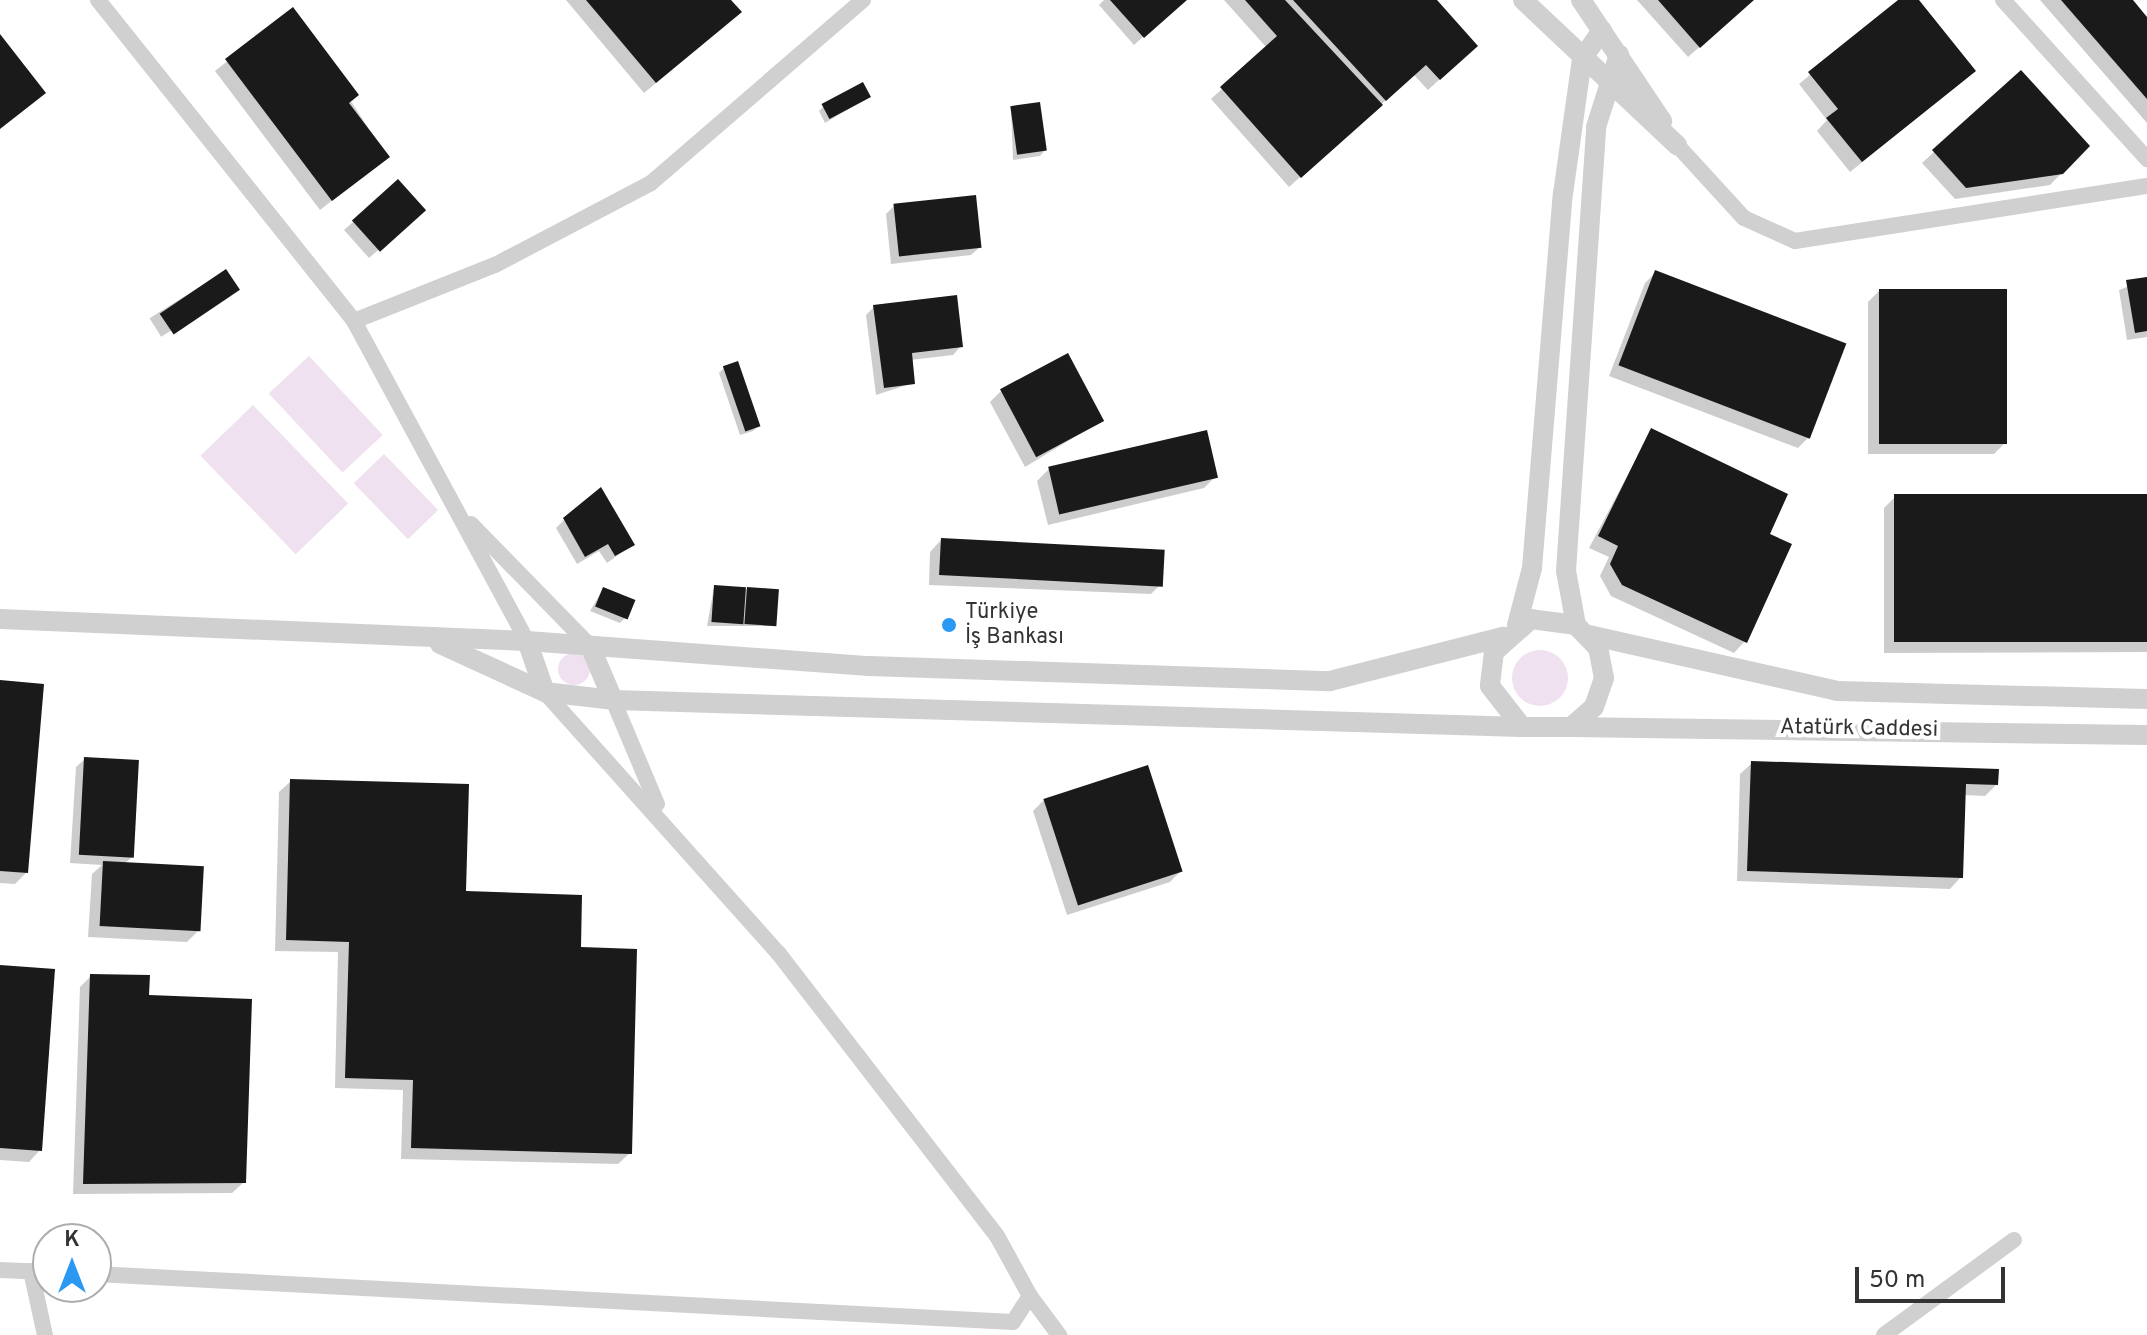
<!DOCTYPE html>
<html>
<head>
<meta charset="utf-8">
<style>
  body { margin:0 }
  #map { position:relative; width:2147px; height:1335px; overflow:hidden; background:#fff; font-family:Overpass,sans-serif }
  div>[style] { position:absolute }
  .green>* { inset:0; background:#f0e1f0; transform-origin:0 0 }
  .round { border-radius:50% }
  .shadow>* { inset:0; background:#0003; transform-origin:0 0 }
  .building>* { inset:0; background:#1a1a1a; transform-origin:0 0 }
  .minor>* { height:16px; margin:-8px; padding:0 8px; transform-origin:8px; border-radius:8px; background:#d0d0d0 }
  .tertiary>* { height:20px; margin:-10px; padding:0 10px; transform-origin:10px; border-radius:10px; background:#d0d0d0 }
  .dots>* { width:22px; height:22px; translate:-50% -50%; box-sizing:border-box; border:4px solid #fff; border-radius:50% }
  span { translate:-50% -50%; white-space:nowrap; text-align:center; line-height:1.15; -webkit-text-stroke:8px #fff; paint-order:stroke }
  .poi-label { font-size:22px; color:#333 }
  .left { translate:0 -50%; text-align:left }
  .street-label { font-size:22px; color:#333 }
  .north { position:absolute; left:32px; top:1223px; width:80px; height:80px; box-sizing:border-box; background:#fff; border:2px solid #adadad; border-radius:50%; rotate:0deg; font-size:22px; font-weight:700; line-height:32px; text-align:center; color:#333 }
  .north::after { content:''; display:block; margin:auto; width:28px; height:36px; background:#2b99f4; clip-path:polygon(50% 0,100% 100%,50% 72%,0 100%) }
  .scale { position:absolute; left:1855px; top:1267px; width:150px; height:36px; box-sizing:border-box; border:4px solid #333; border-top:0; padding-left:10px; font-size:24px; line-height:28px; white-space:nowrap; color:#333; -webkit-text-stroke:6px #fff; paint-order:stroke }
</style>
</head>
<body>
<div id="map">
  <div class="green">
    <div style="left:309px;top:356px;width:108px;height:55px;rotate:47deg"></div>
    <div style="left:253px;top:405px;width:137px;height:73px;rotate:46deg"></div>
    <div style="left:384px;top:454px;width:78px;height:42px;rotate:46deg"></div>
    <div class="round" style="left:1512px;top:650px;width:56px;height:56px"></div>
    <div class="round" style="left:558px;top:653px;width:32px;height:32px"></div>
  </div>
  <div class="shadow">
    <div style="clip-path:polygon(566px 0,729px 0,728px 23px,644px 93px)"></div>
    <div style="clip-path:polygon(1104px 0,1184px 0,1134px 45px,1099px 5px)"></div>
    <div style="clip-path:polygon(1224px 0,1434px 0,1464px 57px,1428px 90px,1414px 75px,1289px 187px,1211px 99px,1267px 48px)"></div>
    <div style="clip-path:polygon(1637px 0,1753px 0,1688px 57px)"></div>
    <div style="clip-path:polygon(1901px 0,1916px 0,1962px 82px,1850px 172px,1817px 131px,1827px 120px,1799px 84px)"></div>
    <div style="clip-path:polygon(2040px 0,2130px 0,2147px 20px,2147px 123px)"></div>
    <div style="clip-path:polygon(292px 10px,387px 157px,320px 210px,215px 71px)"></div>
    <div style="clip-path:polygon(2021px 72px,2088px 146px,2050px 185px,1955px 199px,1922px 163px)"></div>
    <div style="clip-path:polygon(869px 97px,825px 123px,819px 111px,824px 106px)"></div>
    <div style="clip-path:polygon(1011px 109px,1045px 150px,1040px 156px,1013px 160px)"></div>
    <div style="clip-path:polygon(398px 182px,415px 218px,369px 258px,344px 230px)"></div>
    <div style="clip-path:polygon(894px 206px,980px 247px,971px 255px,891px 264px,886px 214px)"></div>
    <div style="left:225px;top:271px;width:22px;height:89px;rotate:58deg"></div>
    <div style="clip-path:polygon(1656px 272px,1809px 437px,1798px 448px,1609px 376px,1645px 283px)"></div>
    <div style="clip-path:polygon(2147px 279px,2147px 337px,2127px 340px,2119px 290px)"></div>
    <div style="clip-path:polygon(1879px 291px,2005px 443px,1994px 454px,1868px 454px,1868px 302px)"></div>
    <div style="clip-path:polygon(874px 307px,961px 346px,953px 355px,910px 360px,913px 383px,876px 395px,866px 315px)"></div>
    <div style="clip-path:polygon(724px 368px,758px 426px,753px 431px,740px 435px,719px 373px)"></div>
    <div style="clip-path:polygon(1002px 390px,1101px 421px,1025px 467px,990px 402px)"></div>
    <div style="clip-path:polygon(1651px 431px,1767px 535px,1745px 641px,1734px 653px,1611px 596px,1600px 576px,1609px 557px,1589px 548px)"></div>
    <div style="clip-path:polygon(1049px 469px,1215px 477px,1204px 488px,1048px 525px,1037px 481px)"></div>
    <div style="clip-path:polygon(2147px 496px,2147px 652px,1884px 653px,1884px 508px,1895px 497px)"></div>
    <div style="clip-path:polygon(564px 520px,632px 545px,607px 563px,599px 551px,577px 564px,556px 528px)"></div>
    <div style="clip-path:polygon(941px 540px,1162px 583px,1151px 594px,929px 585px,930px 552px)"></div>
    <div style="clip-path:polygon(714px 587px,748px 589px,774px 626px,707px 626px)"></div>
    <div style="clip-path:polygon(603px 589px,625px 618px,620px 623px,590px 611px)"></div>
    <div style="clip-path:polygon(0 682px,26px 873px,15px 884px,0 883px)"></div>
    <div style="clip-path:polygon(85px 759px,131px 858px,124px 864px,198px 931px,187px 942px,88px 937px,92px 874px,102px 865px,70px 863px,76px 767px)"></div>
    <div style="clip-path:polygon(1752px 763px,1996px 785px,1985px 796px,1964px 795px,1961px 877px,1950px 889px,1737px 881px,1740px 774px)"></div>
    <div style="clip-path:polygon(291px 781px,464px 893px,579px 949px,630px 1153px,618px 1164px,401px 1159px,403px 1090px,335px 1088px,338px 952px,275px 951px,279px 792px)"></div>
    <div style="clip-path:polygon(1044px 800px,1181px 871px,1170px 882px,1067px 915px,1033px 811px)"></div>
    <div style="clip-path:polygon(0 967px,40px 1150px,29px 1162px,0 1160px)"></div>
    <div style="clip-path:polygon(91px 976px,147px 997px,244px 1182px,232px 1193px,73px 1194px,80px 987px)"></div>
  </div>
  <div class="building">
    <div style="clip-path:polygon(586px 0,731px 0,742px 12px,656px 83px)"></div>
    <div style="clip-path:polygon(1110px 0,1187px 0,1144px 38px)"></div>
    <div style="clip-path:polygon(1245px 0,1285px 0,1383px 105px,1301px 178px,1220px 87px,1277px 36px)"></div>
    <div style="clip-path:polygon(1293px 0,1437px 0,1478px 46px,1440px 80px,1426px 65px,1386px 101px)"></div>
    <div style="clip-path:polygon(1658px 0,1754px 0,1700px 48px)"></div>
    <div style="clip-path:polygon(1898px 0,1919px 0,1976px 71px,1862px 162px,1826px 118px,1838px 109px,1808px 72px)"></div>
    <div style="clip-path:polygon(2061px 0,2133px 0,2147px 17px,2147px 99px)"></div>
    <div style="clip-path:polygon(293px 7px,359px 95px,349px 103px,390px 157px,332px 201px,225px 59px)"></div>
    <div style="clip-path:polygon(0 34px,46px 93px,0 129px)"></div>
    <div style="clip-path:polygon(2021px 70px,2090px 146px,2063px 174px,1966px 188px,1932px 150px)"></div>
    <div style="left:863px;top:82px;width:17px;height:47px;rotate:62deg"></div>
    <div style="left:1040px;top:102px;width:49px;height:30px;rotate:82deg"></div>
    <div style="left:398px;top:179px;width:42px;height:62px;rotate:48deg"></div>
    <div style="left:976px;top:195px;width:53px;height:83px;rotate:84deg"></div>
    <div style="left:226px;top:269px;width:25px;height:80px;rotate:56deg"></div>
    <div style="left:1655px;top:270px;width:205px;height:102px;rotate:21deg"></div>
    <div style="clip-path:polygon(2147px 277px,2147px 331px,2135px 333px,2126px 280px)"></div>
    <div style="left:1879px;top:289px;width:128px;height:155px"></div>
    <div style="clip-path:polygon(957px 295px,963px 347px,912px 353px,915px 384px,884px 388px,873px 305px)"></div>
    <div style="left:1068px;top:353px;width:77px;height:77px;rotate:62deg"></div>
    <div style="left:738px;top:361px;width:69px;height:16px;rotate:71deg"></div>
    <div style="clip-path:polygon(1651px 428px,1788px 494px,1770px 534px,1792px 544px,1747px 643px,1622px 585px,1610px 564px,1618px 546px,1598px 536px)"></div>
    <div style="left:1207px;top:430px;width:49px;height:163px;rotate:77deg"></div>
    <div style="clip-path:polygon(601px 487px,635px 545px,615px 556px,608px 544px,585px 557px,563px 518px)"></div>
    <div style="left:2147px;top:494px;width:148px;height:253px;rotate:90deg"></div>
    <div style="left:941px;top:538px;width:224px;height:37px;rotate:3deg"></div>
    <div style="left:714px;top:585px;width:32px;height:37px;rotate:4deg"></div>
    <div style="left:603px;top:587px;width:35px;height:21px;rotate:22deg"></div>
    <div style="left:747px;top:587px;width:32px;height:37px;rotate:4deg"></div>
    <div style="clip-path:polygon(0 680px,44px 684px,28px 873px,0 871px)"></div>
    <div style="left:84px;top:757px;width:55px;height:98px;rotate:3deg"></div>
    <div style="clip-path:polygon(1751px 761px,1999px 769px,1998px 785px,1966px 784px,1963px 878px,1747px 871px)"></div>
    <div style="left:1148px;top:765px;width:112px;height:110px;rotate:72deg"></div>
    <div style="clip-path:polygon(290px 779px,469px 784px,466px 891px,582px 895px,581px 947px,637px 949px,632px 1154px,411px 1148px,413px 1080px,345px 1078px,349px 942px,286px 940px)"></div>
    <div style="left:103px;top:861px;width:101px;height:65px;rotate:3deg"></div>
    <div style="clip-path:polygon(0 965px,55px 969px,42px 1151px,0 1148px)"></div>
    <div style="clip-path:polygon(90px 974px,150px 975px,149px 995px,252px 999px,246px 1183px,83px 1184px)"></div>
  </div>
  <div class="minor">
    <div style="left:98px;top:0;width:411px;rotate:51.4deg"></div>
    <div style="left:354px;top:321px;width:364px;rotate:61.6deg"></div>
    <div style="left:2003px;top:0;width:215px;rotate:47.8deg"></div>
    <div style="left:1677px;top:145px;width:99px;rotate:47.5deg"></div>
    <div style="left:1744px;top:218px;width:56px;rotate:24.3deg"></div>
    <div style="left:1795px;top:241px;width:356px;rotate:-8.9deg"></div>
    <div style="left:354px;top:321px;width:152px;rotate:-21.7deg"></div>
    <div style="left:495px;top:265px;width:176px;rotate:-27.7deg"></div>
    <div style="left:651px;top:183px;width:280px;rotate:-40.8deg"></div>
    <div style="left:471px;top:524px;width:170px;rotate:45.7deg"></div>
    <div style="left:613px;top:700px;width:113px;rotate:67.1deg"></div>
    <div style="left:0;top:1270px;width:48px;rotate:2.4deg"></div>
    <div style="left:31px;top:1271px;width:66px;rotate:77.7deg"></div>
    <div style="left:96px;top:1274px;width:918px;rotate:3deg"></div>
    <div style="left:1013px;top:1322px;width:31px;rotate:-57deg"></div>
    <div style="left:1030px;top:1296px;width:68px;rotate:-118.8deg"></div>
    <div style="left:997px;top:1236px;width:358px;rotate:-127.7deg"></div>
    <div style="left:778px;top:953px;width:350px;rotate:-131.8deg"></div>
    <div style="left:1030px;top:1296px;width:49px;rotate:53.4deg"></div>
    <div style="left:1884px;top:1335px;width:161px;rotate:-36.2deg"></div>
  </div>
  <div class="tertiary">
    <div style="left:1523px;top:0;width:212px;rotate:43.3deg"></div>
    <div style="left:1581px;top:0;width:146px;rotate:56.2deg"></div>
    <div style="left:0;top:619px;width:527px;rotate:2.39deg"></div>
    <div style="left:527px;top:641px;width:343px;rotate:4.2deg"></div>
    <div style="left:869px;top:666px;width:461px;rotate:1.9deg"></div>
    <div style="left:1330px;top:681px;width:179px;rotate:-14.3deg"></div>
    <div style="left:1517px;top:625px;width:59px;rotate:-75.3deg"></div>
    <div style="left:1532px;top:568px;width:375px;rotate:-85.3deg"></div>
    <div style="left:1563px;top:194px;width:136px;rotate:-82deg"></div>
    <div style="left:1582px;top:59px;width:35px;rotate:-55deg"></div>
    <div style="left:1576px;top:625px;width:45px;rotate:-172.4deg"></div>
    <div style="left:1531px;top:619px;width:50px;rotate:138.3deg"></div>
    <div style="left:1494px;top:652px;width:34px;rotate:97deg"></div>
    <div style="left:1490px;top:686px;width:52px;rotate:52deg"></div>
    <div style="left:1522px;top:727px;width:49px"></div>
    <div style="left:1571px;top:727px;width:30px;rotate:-41deg"></div>
    <div style="left:1594px;top:707px;width:31px;rotate:-71deg"></div>
    <div style="left:1604px;top:678px;width:31px;rotate:-101deg"></div>
    <div style="left:1598px;top:648px;width:32px;rotate:-134deg"></div>
    <div style="left:1576px;top:625px;width:55px;rotate:-100.5deg"></div>
    <div style="left:1566px;top:571px;width:445px;rotate:-86.1deg"></div>
    <div style="left:1596px;top:127px;width:76px;rotate:-72.3deg"></div>
    <div style="left:1589px;top:635px;width:254px;rotate:12.7deg"></div>
    <div style="left:1837px;top:691px;width:310px;rotate:1.5deg"></div>
    <div style="left:527px;top:641px;width:54px;rotate:70.6deg"></div>
    <div style="left:440px;top:644px;width:115px;rotate:24.6deg"></div>
    <div style="left:545px;top:692px;width:68px;rotate:6.7deg"></div>
    <div style="left:613px;top:700px;width:909px;rotate:1.7deg"></div>
    <div style="left:590px;top:646px;width:59px;rotate:66.9deg"></div>
    <div style="left:1571px;top:727px;width:576px;rotate:0.8deg"></div>
  </div>
  <div class="dots">
    <div style="left:949px;top:625px;background:#2b99f4"></div>
  </div>
  <div class="poi-label">
    <span class="left" style="left:965px;top:625px">Türkiye<br>İş Bankası</span>
  </div>
  <div class="street-label">
    <span style="left:1859px;top:729px;rotate:1deg">Atatürk Caddesi</span>
  </div>
  <div class="north">K</div>
  <div class="scale">50 m</div>
</div>
</body>
</html>
